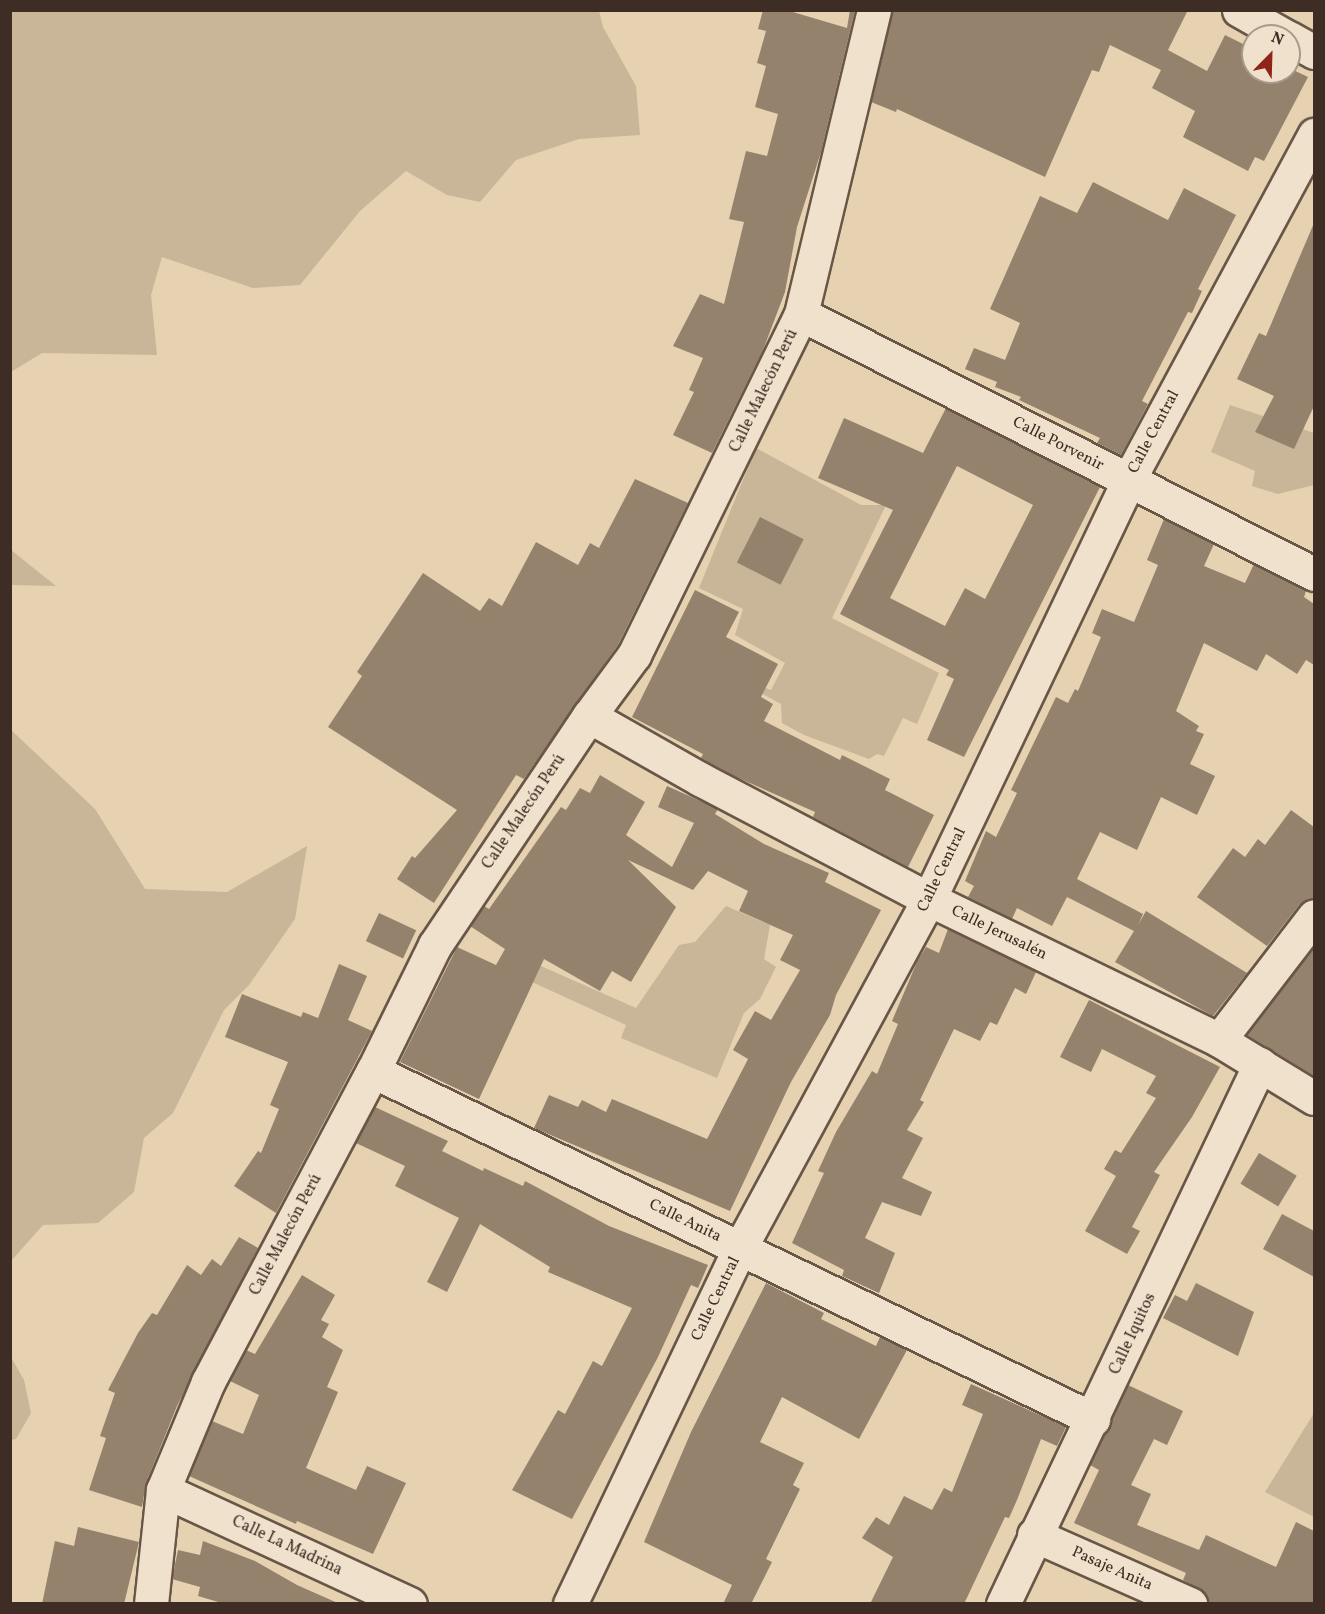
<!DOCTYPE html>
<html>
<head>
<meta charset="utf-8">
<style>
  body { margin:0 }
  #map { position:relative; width:1325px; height:1614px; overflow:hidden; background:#e6d1b0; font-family:Vollkorn,serif }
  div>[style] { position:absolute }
  .green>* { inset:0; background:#c9b598 }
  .building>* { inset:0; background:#95826d; transform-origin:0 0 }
  .roads { filter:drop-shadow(2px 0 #685647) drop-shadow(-2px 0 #685647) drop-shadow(0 2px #685647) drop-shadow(0 -2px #685647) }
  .minor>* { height:33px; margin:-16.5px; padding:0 16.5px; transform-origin:16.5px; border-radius:16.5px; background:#efe1cc }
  span { translate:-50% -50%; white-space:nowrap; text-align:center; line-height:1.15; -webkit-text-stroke:5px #efe1cc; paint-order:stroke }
  .street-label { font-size:16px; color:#3e2d24 }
  .frame { position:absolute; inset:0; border:12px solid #3e2d24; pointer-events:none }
  .north { position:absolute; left:1241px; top:24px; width:60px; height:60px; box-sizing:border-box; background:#efe1cc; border:2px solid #a89989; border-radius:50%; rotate:23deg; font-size:16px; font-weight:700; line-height:24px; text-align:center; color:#3e2d24 }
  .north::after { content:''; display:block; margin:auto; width:21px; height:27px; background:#8f2418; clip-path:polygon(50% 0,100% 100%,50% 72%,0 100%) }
</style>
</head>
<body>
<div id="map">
  <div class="green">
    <div style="clip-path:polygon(11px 10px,599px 11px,603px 27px,636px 86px,640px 135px,579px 139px,516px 160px,480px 202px,447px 195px,406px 171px,360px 211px,300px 285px,253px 288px,162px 257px,151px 295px,157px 355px,42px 353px,11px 372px)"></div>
    <div style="clip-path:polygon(1230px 405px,1314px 433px,1314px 485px,1278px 494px,1252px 486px,1255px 471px,1211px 452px)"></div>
    <div style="clip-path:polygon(756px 448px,861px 505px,886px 505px,832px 618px,939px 673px,917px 724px,903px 718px,884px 756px,877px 754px,869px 759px,804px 735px,782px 723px,781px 704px,716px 669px,771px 690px,785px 663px,735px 635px,743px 609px,699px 588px)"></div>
    <div style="clip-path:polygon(11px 550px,56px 586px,11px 585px)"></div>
    <div style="clip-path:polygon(11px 730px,95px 809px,145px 889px,227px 892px,307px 846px,295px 919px,249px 985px,224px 1010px,173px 1113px,144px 1138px,134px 1192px,98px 1223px,43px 1225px,11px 1261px)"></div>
    <div style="clip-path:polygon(726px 906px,770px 925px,764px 959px,776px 967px,760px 999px,744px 1013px,717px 1078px,621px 1038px,626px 1025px,499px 967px,507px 951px,636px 1008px,679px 945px,695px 942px)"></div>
    <div style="clip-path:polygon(11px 1357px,24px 1380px,31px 1413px,16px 1439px,11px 1440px)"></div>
    <div style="clip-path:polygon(1314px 1413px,1314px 1517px,1265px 1492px)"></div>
  </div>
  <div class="building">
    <div style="clip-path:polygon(763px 10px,786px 10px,847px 28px,850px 10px,855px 10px,821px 152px,797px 227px,785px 292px,763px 350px,712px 453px,673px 435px,694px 392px,689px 390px,703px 358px,673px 346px,700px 294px,724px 304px,744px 222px,729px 219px,746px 151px,767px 156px,778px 114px,755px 107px,766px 66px,757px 63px,766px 31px,758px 29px)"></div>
    <div style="clip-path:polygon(892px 10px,1188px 10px,1168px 50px,1207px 71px,1225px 35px,1253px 49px,1253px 72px,1289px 72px,1289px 68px,1308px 77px,1264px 161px,1255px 157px,1248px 171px,1183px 137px,1195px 111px,1152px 88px,1161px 70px,1110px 45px,1099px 72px,1092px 70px,1045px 177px,897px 109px,896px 112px,871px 102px)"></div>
    <div style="clip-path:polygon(1093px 182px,1168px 220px,1184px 188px,1236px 215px,1198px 289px,1202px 291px,1192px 313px,1188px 312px,1142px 401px,1148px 404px,1121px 455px,1097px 443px,1100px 438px,1019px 400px,1021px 397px,995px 387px,997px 382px,965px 369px,974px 348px,1005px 360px,1020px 323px,990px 309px,1040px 196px,1077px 213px)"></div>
    <div style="clip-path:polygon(1314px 223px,1314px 406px,1294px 449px,1255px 432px,1274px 396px,1237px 379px,1259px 333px,1266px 336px)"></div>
    <div style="clip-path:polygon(evenodd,946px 408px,1100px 487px,964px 757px,927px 740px,954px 679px,946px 675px,949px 670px,840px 614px,893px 510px,818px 478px,844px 418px,923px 453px,946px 408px,957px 466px,1033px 505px,985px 599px,965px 588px,945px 626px,890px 598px,957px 466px)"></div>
    <div style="clip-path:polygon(635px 479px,688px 503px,618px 645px,524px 779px,516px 775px,434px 903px,397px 879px,412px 856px,415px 858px,457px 810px,328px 727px,362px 676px,357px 672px,423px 573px,480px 611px,489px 598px,502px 606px,536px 542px,578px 565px,590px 543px,599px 548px)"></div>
    <div style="left:760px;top:517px;width:49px;height:51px;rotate:27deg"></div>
    <div style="clip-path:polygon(1164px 519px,1214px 544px,1204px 566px,1245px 583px,1254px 564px,1306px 591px,1304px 597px,1314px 604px,1314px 665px,1306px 660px,1297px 674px,1266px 654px,1257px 671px,1204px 643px,1176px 711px,1199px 726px,1196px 731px,1204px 734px,1190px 764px,1215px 776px,1197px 815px,1161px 797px,1137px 850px,1100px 832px,1077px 879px,1143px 914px,1138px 925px,1146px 911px,1247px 973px,1213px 1016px,1115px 962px,1134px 931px,1067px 897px,1052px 926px,1017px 908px,1012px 919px,968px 897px,974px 886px,965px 881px,986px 831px,996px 837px,1017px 793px,1011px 790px,1056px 697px,1068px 703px,1075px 689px,1078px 691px,1101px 637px,1092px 633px,1102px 609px,1134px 622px,1158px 565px,1147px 560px)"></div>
    <div style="clip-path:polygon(695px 590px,739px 612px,726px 637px,778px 664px,761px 697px,773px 704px,764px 721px,840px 760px,842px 755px,890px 779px,885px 790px,934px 815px,908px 867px,813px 817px,815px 812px,734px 776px,701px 758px,703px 754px,632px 717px)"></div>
    <div style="clip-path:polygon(600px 775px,645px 802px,626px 835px,672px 867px,694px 823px,658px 807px,667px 786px,718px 809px,715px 814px,764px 844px,829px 873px,825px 882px,881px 910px,836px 995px,830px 1015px,791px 1082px,730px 1211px,534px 1128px,549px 1095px,578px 1107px,582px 1100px,606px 1112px,612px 1099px,707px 1139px,748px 1059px,733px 1050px,755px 1011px,771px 1020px,800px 970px,780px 960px,793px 935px,739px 911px,748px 891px,708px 871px,693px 890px,628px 860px,676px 907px,631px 982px,612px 971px,600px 991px,544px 959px,479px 1099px,400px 1062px,457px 947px,496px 965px,505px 949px,470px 926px,484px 906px,489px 909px,561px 807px,566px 810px,580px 788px,590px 793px)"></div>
    <div style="clip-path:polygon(1291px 810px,1314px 827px,1314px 898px,1299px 905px,1267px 946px,1197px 897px,1233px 848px,1245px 857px,1258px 839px,1265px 845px)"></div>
    <div style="left:379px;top:913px;width:41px;height:31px;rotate:25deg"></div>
    <div style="clip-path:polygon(948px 929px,1036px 972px,1026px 994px,1015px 988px,997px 1025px,990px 1022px,980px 1041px,954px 1029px,920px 1100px,924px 1102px,907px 1130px,923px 1138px,902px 1178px,932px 1192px,921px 1216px,882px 1202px,865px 1238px,895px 1253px,879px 1293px,842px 1276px,844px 1270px,792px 1243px,824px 1173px,818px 1171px,836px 1132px,872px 1071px,877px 1074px,898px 1024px,892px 1021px,917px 962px,926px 947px,939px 953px)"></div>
    <div style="clip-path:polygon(1314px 946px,1314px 1076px,1247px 1035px)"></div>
    <div style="clip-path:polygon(339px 964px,367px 976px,348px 1020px,372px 1031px,276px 1213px,234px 1186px,258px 1151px,261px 1153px,279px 1109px,270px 1105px,288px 1062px,225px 1037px,242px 994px,301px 1017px,303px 1012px,318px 1018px)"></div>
    <div style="clip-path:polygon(1089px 1000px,1220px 1067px,1192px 1117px,1154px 1172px,1160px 1175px,1132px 1227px,1140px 1231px,1127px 1254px,1085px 1231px,1116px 1176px,1104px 1169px,1115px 1150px,1121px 1153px,1156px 1098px,1146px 1093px,1156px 1076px,1102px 1049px,1091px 1072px,1060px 1057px)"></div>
    <div style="clip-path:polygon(375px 1107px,448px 1141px,442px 1151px,483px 1171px,484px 1168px,523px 1186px,525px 1181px,609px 1226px,708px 1265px,698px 1288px,691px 1285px,658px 1357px,572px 1519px,512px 1490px,558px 1410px,565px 1414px,593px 1361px,602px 1366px,632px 1308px,548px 1272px,550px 1267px,480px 1224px,447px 1292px,427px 1282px,459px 1218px,395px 1186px,405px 1166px,356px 1143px)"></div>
    <div style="left:1259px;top:1153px;width:44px;height:36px;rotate:31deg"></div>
    <div style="clip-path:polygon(1282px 1214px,1314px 1231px,1314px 1277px,1263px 1249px)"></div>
    <div style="clip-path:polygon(239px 1237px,258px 1248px,177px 1406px,146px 1483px,142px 1507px,89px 1490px,106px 1438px,100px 1436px,115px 1393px,108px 1390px,138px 1333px,152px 1313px,157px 1315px,187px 1265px,201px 1275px,212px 1259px,221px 1266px)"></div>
    <div style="clip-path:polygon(302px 1275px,335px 1295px,321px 1320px,329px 1324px,322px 1337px,343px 1350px,327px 1387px,338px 1392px,306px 1468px,356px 1490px,367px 1466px,406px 1483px,373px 1554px,297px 1521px,296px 1524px,189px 1476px,212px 1421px,243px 1434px,259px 1395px,230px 1381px,246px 1350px,255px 1354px)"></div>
    <div style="clip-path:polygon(766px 1283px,824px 1313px,821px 1319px,876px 1346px,880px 1337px,907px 1350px,859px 1439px,782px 1397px,760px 1442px,804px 1463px,793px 1485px,800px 1489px,766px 1559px,772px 1562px,751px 1604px,723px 1604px,732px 1585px,644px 1542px,691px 1432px)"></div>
    <div style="clip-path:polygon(1196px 1283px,1254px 1312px,1238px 1356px,1163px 1318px,1175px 1295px,1187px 1301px)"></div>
    <div style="clip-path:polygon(971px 1384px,1066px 1427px,1057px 1446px,1041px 1439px,1017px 1500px,1009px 1518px,1005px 1517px,964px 1604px,870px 1604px,893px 1557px,862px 1538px,876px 1517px,889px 1525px,904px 1496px,932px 1510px,944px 1488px,952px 1492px,983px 1414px,962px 1405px)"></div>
    <div style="clip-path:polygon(1128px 1385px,1183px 1411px,1167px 1445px,1154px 1439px,1131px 1485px,1151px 1494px,1137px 1525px,1199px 1550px,1206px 1535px,1276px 1567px,1296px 1522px,1314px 1531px,1314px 1604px,1208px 1604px,1205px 1593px,1183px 1580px,1186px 1573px,1074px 1523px,1099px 1470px,1090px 1465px)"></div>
    <div style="clip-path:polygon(78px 1527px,139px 1542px,124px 1604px,42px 1604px,55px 1541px,74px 1546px)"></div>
    <div style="clip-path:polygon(203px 1541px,255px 1561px,297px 1585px,340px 1604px,225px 1604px,198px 1596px,200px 1587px,172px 1579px,178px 1550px,200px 1555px)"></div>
  </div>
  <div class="roads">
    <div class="minor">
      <div style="left:1239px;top:10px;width:53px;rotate:29.5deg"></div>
      <div style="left:1289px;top:38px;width:29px;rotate:29deg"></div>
      <div style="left:801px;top:314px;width:575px;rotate:26.88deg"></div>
      <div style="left:589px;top:716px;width:128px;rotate:29.6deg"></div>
      <div style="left:700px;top:779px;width:259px;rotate:27.7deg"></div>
      <div style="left:929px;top:899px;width:322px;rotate:25.9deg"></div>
      <div style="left:1219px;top:1040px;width:111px;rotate:31.4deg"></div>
      <div style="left:1219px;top:1040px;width:156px;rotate:-52.5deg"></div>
      <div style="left:373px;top:1071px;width:800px;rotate:25.8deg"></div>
      <div style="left:163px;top:1490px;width:272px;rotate:24.8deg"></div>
      <div style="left:1034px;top:1535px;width:171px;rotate:23.9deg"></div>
      <div style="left:151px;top:1604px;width:115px;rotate:-84deg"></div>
      <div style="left:163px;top:1490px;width:117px;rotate:-67.4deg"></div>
      <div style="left:208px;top:1382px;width:352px;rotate:-62.1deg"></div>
      <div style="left:373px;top:1071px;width:140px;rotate:-63.8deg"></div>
      <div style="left:435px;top:945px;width:276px;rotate:-56.1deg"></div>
      <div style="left:589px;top:716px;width:76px;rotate:-53.6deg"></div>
      <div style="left:634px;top:655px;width:380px;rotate:-63.9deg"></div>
      <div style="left:801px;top:314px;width:313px;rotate:-76.5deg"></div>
      <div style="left:570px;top:1604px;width:395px;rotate:-64.5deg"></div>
      <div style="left:740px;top:1248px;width:397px;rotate:-61.6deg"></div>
      <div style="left:929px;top:899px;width:465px;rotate:-64.5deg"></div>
      <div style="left:1129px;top:479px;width:391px;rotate:-61.7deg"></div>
      <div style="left:1003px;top:1604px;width:598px;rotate:-64.55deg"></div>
    </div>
  </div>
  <div class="street-label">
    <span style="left:764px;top:391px;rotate:-64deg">Calle Malecón Perú</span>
    <span style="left:1154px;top:432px;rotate:-62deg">Calle Central</span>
    <span style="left:1058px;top:444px;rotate:27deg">Calle Porvenir</span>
    <span style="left:524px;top:812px;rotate:-56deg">Calle Malecón Perú</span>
    <span style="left:942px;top:870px;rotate:-64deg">Calle Central</span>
    <span style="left:999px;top:933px;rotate:26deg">Calle Jerusalén</span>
    <span style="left:685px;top:1221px;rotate:26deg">Calle Anita</span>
    <span style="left:286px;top:1235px;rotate:-62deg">Calle Malecón Perú</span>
    <span style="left:716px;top:1299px;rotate:-64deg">Calle Central</span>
    <span style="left:1133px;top:1334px;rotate:-65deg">Calle Iquitos</span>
    <span style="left:287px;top:1546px;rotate:25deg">Calle La Madrina</span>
    <span style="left:1112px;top:1569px;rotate:24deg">Pasaje Anita</span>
  </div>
  <div class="frame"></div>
  <div class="north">N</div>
</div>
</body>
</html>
